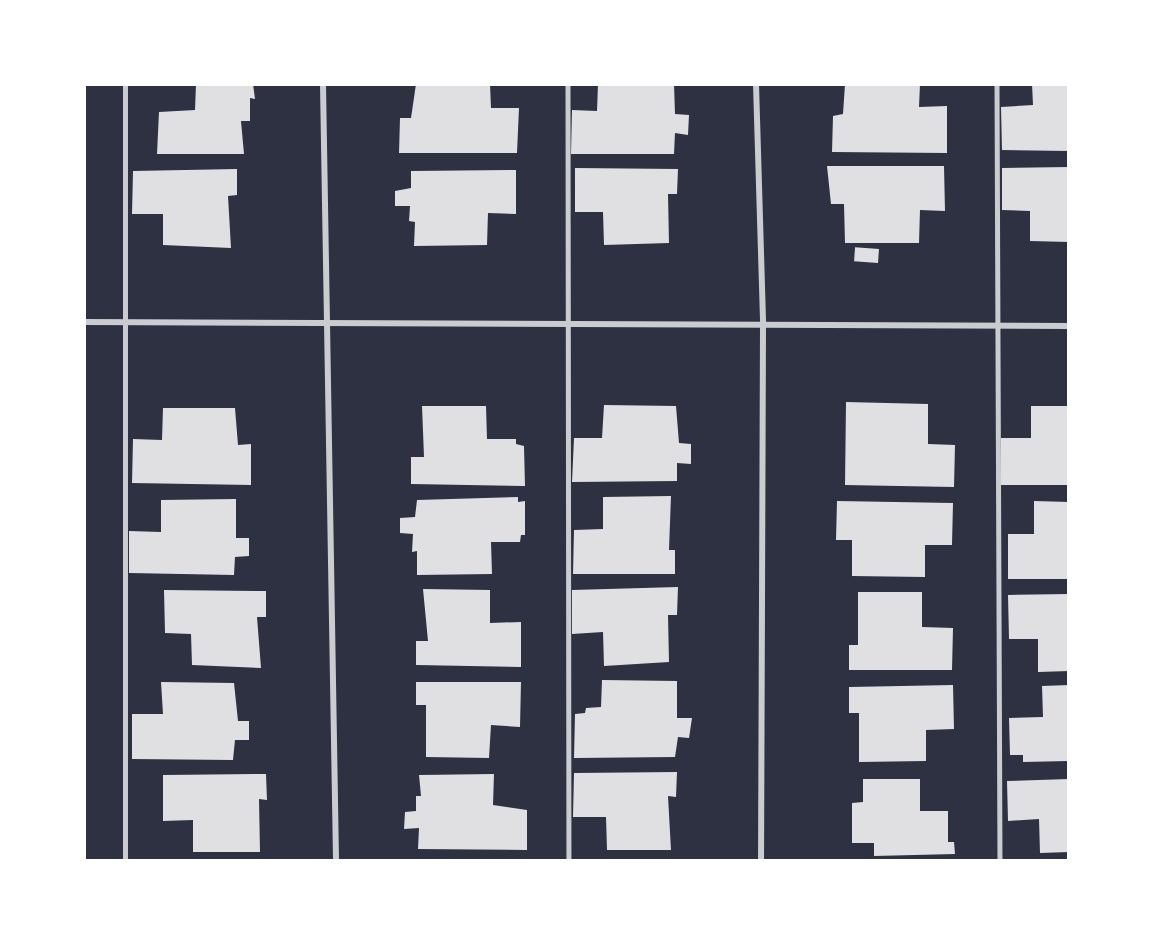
<!DOCTYPE html>
<html>
<head>
<meta charset="utf-8">
<style>
  body { margin:0 }
  #map { position:relative; width:1153px; height:945px; overflow:hidden; background:#2d3142; font-family:"Alegreya Sans",sans-serif }
  div>[style] { position:absolute }
  .building>* { inset:0; background:#e0e0e3; transform-origin:0 0 }
  .service>* { height:4.5px; margin:-2.25px; padding:0 2.25px; transform-origin:2.25px; border-radius:2.25px; background:#caccd0 }
  .minor>* { height:6px; margin:-3px; padding:0 3px; transform-origin:3px; border-radius:3px; background:#caccd0 }
  span { translate:-50% -50%; white-space:nowrap; text-align:center; line-height:1.15; -webkit-text-stroke:6px #fff; paint-order:stroke }
  .frame { position:absolute; inset:0; border:86px solid #fff; pointer-events:none }
</style>
</head>
<body>
<div id="map">
  <div class="building">
    <div style="clip-path:polygon(196px 84px,253px 84px,255px 99px,250px 98px,250px 121px,241px 121px,244px 154px,157px 154px,159px 112px,195px 110px)"></div>
    <div style="clip-path:polygon(416px 84px,490px 84px,491px 108px,519px 108px,517px 153px,399px 153px,400px 118px,411px 118px)"></div>
    <div style="clip-path:polygon(598px 84px,674px 84px,675px 114px,689px 115px,688px 135px,675px 133px,674px 154px,571px 154px,572px 110px,597px 111px)"></div>
    <div style="clip-path:polygon(845px 84px,920px 84px,919px 107px,947px 106px,947px 153px,832px 152px,833px 116px,843px 114px)"></div>
    <div style="clip-path:polygon(1032px 84px,1069px 84px,1069px 151px,1002px 150px,1001px 107px,1033px 105px)"></div>
    <div style="clip-path:polygon(827px 166px,944px 166px,945px 211px,920px 210px,919px 243px,845px 243px,844px 204px,831px 204px)"></div>
    <div style="clip-path:polygon(1069px 167px,1069px 242px,1030px 241px,1030px 211px,1002px 210px,1002px 168px)"></div>
    <div style="clip-path:polygon(575px 168px,678px 169px,677px 194px,668px 194px,669px 243px,604px 245px,603px 212px,575px 212px)"></div>
    <div style="clip-path:polygon(237px 169px,237px 195px,228px 196px,231px 248px,163px 245px,163px 214px,132px 214px,133px 171px)"></div>
    <div style="clip-path:polygon(516px 170px,516px 214px,488px 213px,487px 245px,414px 246px,415px 222px,409px 221px,410px 206px,395px 206px,395px 191px,411px 188px,411px 171px)"></div>
    <div style="left:879px;top:249px;width:14px;height:24px;rotate:94deg"></div>
    <div style="clip-path:polygon(846px 402px,928px 404px,928px 444px,955px 445px,954px 487px,845px 485px)"></div>
    <div style="clip-path:polygon(604px 405px,676px 406px,679px 443px,691px 444px,691px 464px,677px 463px,677px 481px,572px 482px,574px 438px,602px 438px)"></div>
    <div style="clip-path:polygon(422px 406px,486px 406px,487px 439px,516px 439px,516px 444px,524px 446px,525px 486px,411px 484px,411px 457px,424px 457px)"></div>
    <div style="clip-path:polygon(1031px 406px,1069px 406px,1069px 485px,1001px 485px,1001px 438px,1031px 438px)"></div>
    <div style="clip-path:polygon(163px 408px,235px 408px,238px 445px,251px 444px,251px 485px,132px 483px,133px 439px,162px 440px)"></div>
    <div style="clip-path:polygon(671px 496px,669px 550px,675px 550px,675px 574px,573px 574px,574px 530px,603px 529px,603px 497px)"></div>
    <div style="clip-path:polygon(518px 497px,518px 502px,525px 501px,525px 535px,521px 535px,520px 542px,491px 542px,492px 574px,417px 575px,417px 551px,412px 552px,413px 534px,400px 533px,400px 518px,415px 517px,417px 500px)"></div>
    <div style="clip-path:polygon(236px 499px,236px 538px,249px 538px,249px 556px,235px 557px,234px 575px,129px 573px,129px 531px,161px 532px,161px 500px)"></div>
    <div style="clip-path:polygon(837px 501px,953px 503px,952px 545px,925px 545px,925px 577px,852px 576px,852px 540px,836px 540px)"></div>
    <div style="clip-path:polygon(1034px 501px,1069px 502px,1069px 579px,1008px 579px,1008px 534px,1034px 534px)"></div>
    <div style="clip-path:polygon(678px 587px,677px 615px,668px 615px,669px 662px,604px 666px,603px 632px,572px 634px,572px 590px)"></div>
    <div style="clip-path:polygon(423px 589px,490px 590px,490px 623px,521px 622px,521px 667px,416px 665px,416px 641px,428px 641px)"></div>
    <div style="clip-path:polygon(164px 590px,266px 591px,266px 617px,257px 617px,261px 668px,192px 665px,191px 634px,165px 633px)"></div>
    <div style="clip-path:polygon(858px 592px,922px 592px,922px 627px,953px 628px,952px 670px,849px 670px,849px 645px,858px 645px)"></div>
    <div style="clip-path:polygon(1069px 594px,1069px 671px,1038px 672px,1038px 639px,1009px 639px,1008px 595px)"></div>
    <div style="clip-path:polygon(602px 680px,677px 681px,677px 718px,692px 718px,689px 738px,678px 737px,675px 757px,574px 758px,575px 714px,585px 713px,586px 708px,601px 707px)"></div>
    <div style="clip-path:polygon(161px 682px,234px 683px,238px 721px,249px 721px,249px 740px,235px 740px,233px 760px,132px 759px,132px 714px,163px 714px)"></div>
    <div style="clip-path:polygon(416px 682px,521px 682px,520px 727px,491px 725px,489px 758px,426px 757px,426px 705px,416px 705px)"></div>
    <div style="clip-path:polygon(953px 685px,954px 729px,926px 730px,926px 761px,859px 762px,859px 713px,849px 713px,849px 687px)"></div>
    <div style="clip-path:polygon(1069px 685px,1069px 761px,1023px 762px,1023px 755px,1010px 755px,1009px 718px,1043px 717px,1042px 686px)"></div>
    <div style="clip-path:polygon(677px 772px,676px 797px,668px 796px,671px 850px,607px 850px,606px 817px,573px 817px,574px 773px)"></div>
    <div style="clip-path:polygon(266px 774px,267px 800px,259px 799px,260px 852px,193px 852px,193px 820px,163px 821px,163px 775px)"></div>
    <div style="clip-path:polygon(494px 774px,493px 805px,527px 810px,527px 850px,418px 849px,419px 828px,404px 829px,405px 812px,416px 811px,416px 796px,421px 796px,419px 775px)"></div>
    <div style="clip-path:polygon(863px 779px,920px 779px,920px 811px,948px 811px,948px 842px,954px 842px,955px 854px,874px 856px,874px 843px,852px 843px,852px 803px,863px 802px)"></div>
    <div style="clip-path:polygon(1069px 779px,1069px 852px,1040px 853px,1039px 819px,1008px 821px,1007px 781px)"></div>
  </div>
  <div class="service">
    <div style="left:568px;top:84px;width:777px;rotate:89.93deg"></div>
    <div style="left:997px;top:84px;width:777px;rotate:89.78deg"></div>
    <div style="left:125px;top:861px;width:777px;rotate:-90deg"></div>
  </div>
  <div class="minor">
    <div style="left:323px;top:84px;width:777px;rotate:89.04deg"></div>
    <div style="left:756px;top:84px;width:243px;rotate:88.3deg"></div>
    <div style="left:763px;top:327px;width:534px;rotate:90.21deg"></div>
    <div style="left:84px;top:322px;width:985px;rotate:0.23deg"></div>
  </div>
  <div class="frame"></div>
</div>
</body>
</html>
